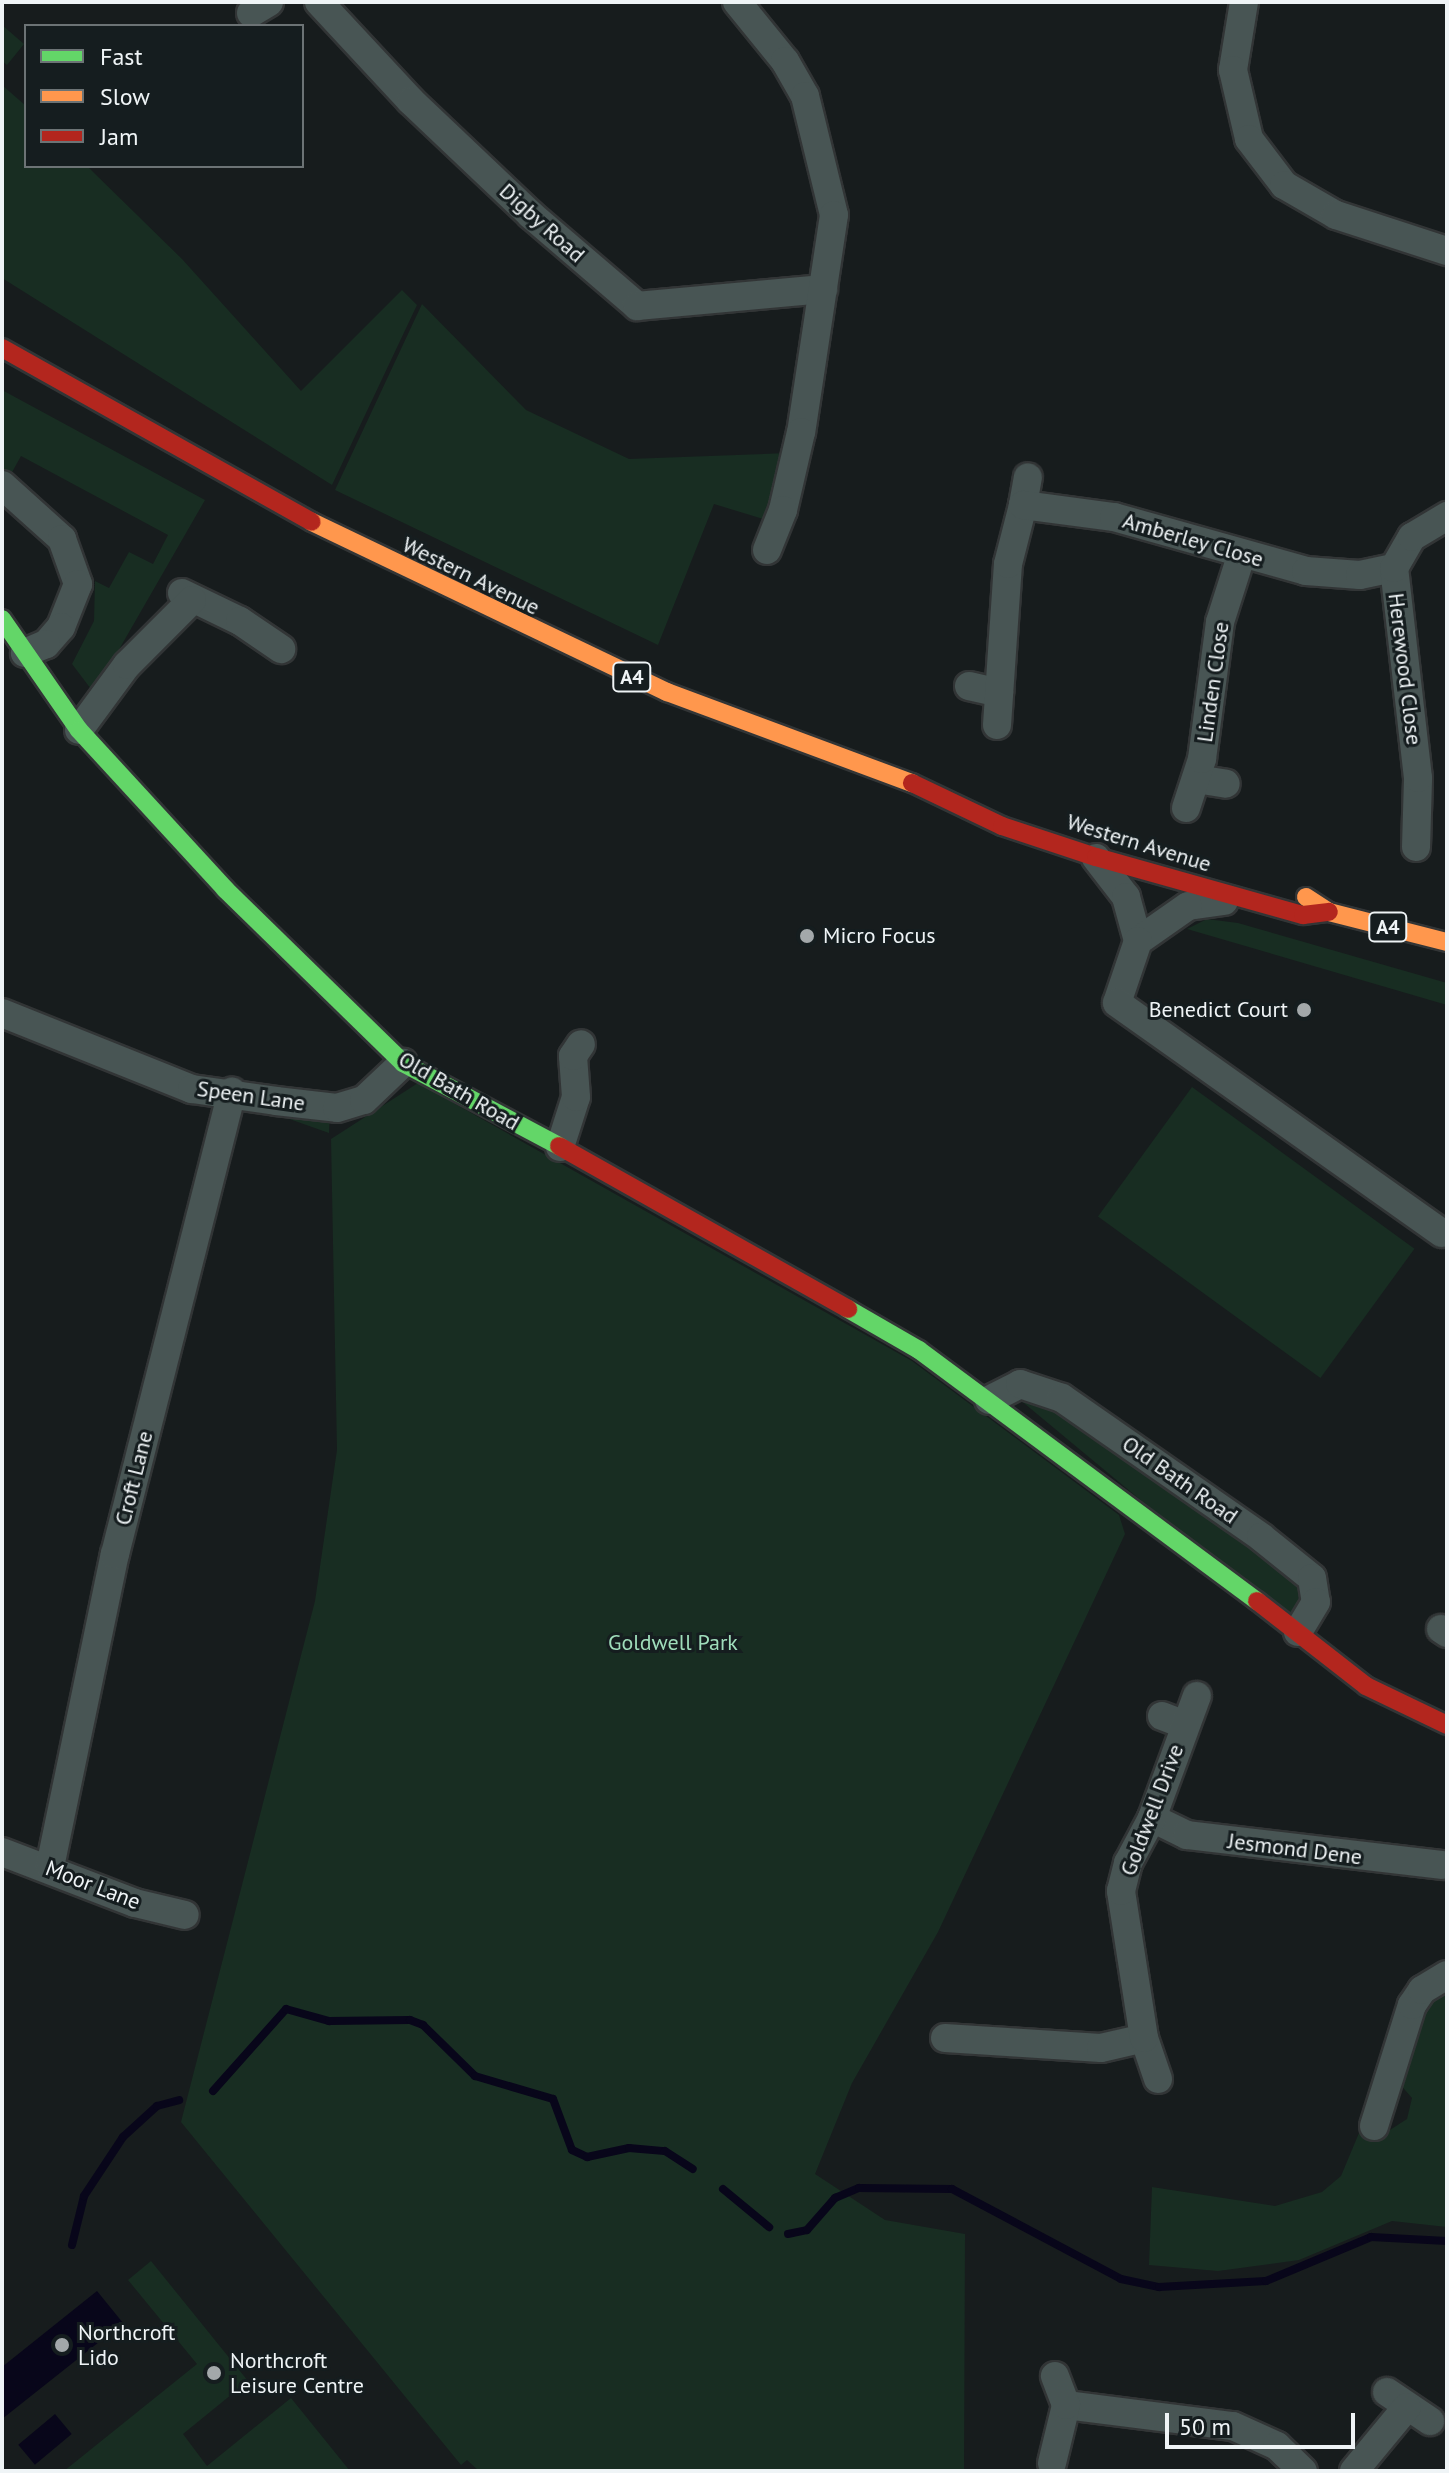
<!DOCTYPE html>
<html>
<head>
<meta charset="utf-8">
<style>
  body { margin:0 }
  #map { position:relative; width:1449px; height:2473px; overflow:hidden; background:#171c1d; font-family:"PT Sans",sans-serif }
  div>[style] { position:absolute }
  .green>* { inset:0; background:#182d22; transform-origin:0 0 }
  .water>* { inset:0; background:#08061a; transform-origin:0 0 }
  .stream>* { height:8px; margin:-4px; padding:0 4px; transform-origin:4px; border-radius:4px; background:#08061a }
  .roads { filter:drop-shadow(2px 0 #323536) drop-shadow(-2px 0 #323536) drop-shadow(0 2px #323536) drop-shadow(0 -2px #323536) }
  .street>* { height:28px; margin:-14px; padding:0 14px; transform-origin:14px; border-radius:14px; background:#485554 }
  .fast>* { height:18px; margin:-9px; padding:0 9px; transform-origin:9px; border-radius:9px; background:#63d668 }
  .slow>* { height:18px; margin:-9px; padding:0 9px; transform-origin:9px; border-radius:9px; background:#ff974d }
  .jam>* { height:18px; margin:-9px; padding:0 9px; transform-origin:9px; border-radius:9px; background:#b3261e }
  .dots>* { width:22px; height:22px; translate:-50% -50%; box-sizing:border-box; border:4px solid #151d1f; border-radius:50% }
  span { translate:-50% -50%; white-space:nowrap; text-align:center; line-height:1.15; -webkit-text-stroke:6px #151d1f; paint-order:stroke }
  .shield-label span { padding:2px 6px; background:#151d1f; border:2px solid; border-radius:6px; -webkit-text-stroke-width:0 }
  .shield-label { font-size:20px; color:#eff4f6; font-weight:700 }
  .street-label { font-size:22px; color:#eff4f6 }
  .poi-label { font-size:22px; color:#eff4f6 }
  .left { translate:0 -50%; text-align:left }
  .right { translate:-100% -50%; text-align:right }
  .park-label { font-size:22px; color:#9fddbb }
  .frame { position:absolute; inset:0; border:4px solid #eff4f6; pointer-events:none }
  .legend { position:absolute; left:24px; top:24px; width:280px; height:144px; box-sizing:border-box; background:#151d1f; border:2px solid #6c7375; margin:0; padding:10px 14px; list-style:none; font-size:24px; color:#eff4f6 }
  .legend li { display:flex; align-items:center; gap:16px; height:40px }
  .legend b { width:40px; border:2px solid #6c7375 }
  .scale { position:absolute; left:1165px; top:2413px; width:190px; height:36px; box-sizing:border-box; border:4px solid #eff4f6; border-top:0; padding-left:10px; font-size:24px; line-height:28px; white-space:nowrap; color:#eff4f6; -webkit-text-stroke:6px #151d1f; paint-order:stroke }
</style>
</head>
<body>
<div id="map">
  <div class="green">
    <div style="clip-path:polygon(2px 25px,24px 44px,7px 65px,2px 61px)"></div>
    <div style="clip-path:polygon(2px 85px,26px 106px,26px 166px,87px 166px,182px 259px,301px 391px,402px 290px,417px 305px,332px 485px,2px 278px)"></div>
    <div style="clip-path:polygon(422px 304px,526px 410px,629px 459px,789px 453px,773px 522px,714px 504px,658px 645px,335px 490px)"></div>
    <div style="clip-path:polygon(2px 390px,205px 500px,94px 693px,72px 664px,94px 621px,95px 581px,109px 588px,129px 552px,153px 564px,168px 535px,21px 456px,6px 483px,2px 480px)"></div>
    <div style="clip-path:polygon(1207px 919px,1238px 923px,1447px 983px,1447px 1005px,1187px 929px)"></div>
    <div style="clip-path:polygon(418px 1083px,912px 1361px,1119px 1515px,1125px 1534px,938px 1932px,852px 2083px,815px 2174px,885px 2220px,965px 2234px,964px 2471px,479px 2471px,467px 2460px,461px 2465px,181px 2122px,315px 1601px,337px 1450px,331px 1139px)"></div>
    <div style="left:1192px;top:1087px;width:275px;height:160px;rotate:36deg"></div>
    <div style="clip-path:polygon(236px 1100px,330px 1109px,329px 1133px)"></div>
    <div style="clip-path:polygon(1020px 1385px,1311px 1579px,1297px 1630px,1007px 1389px)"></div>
    <div style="clip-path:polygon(1447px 1986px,1447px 2227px,1392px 2221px,1299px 2260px,1218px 2271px,1149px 2265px,1152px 2187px,1275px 2206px,1322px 2192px,1341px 2176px,1359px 2133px,1379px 2137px,1407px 2119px,1412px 2098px,1398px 2082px,1419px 2009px)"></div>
    <div style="clip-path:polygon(151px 2261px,248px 2381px,183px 2434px,207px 2466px,291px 2398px,350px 2471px,64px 2471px,197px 2364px,128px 2280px)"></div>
  </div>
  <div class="water">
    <div style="clip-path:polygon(97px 2291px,123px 2323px,2px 2419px,2px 2367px)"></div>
    <div style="left:55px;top:2414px;width:26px;height:48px;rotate:50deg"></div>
  </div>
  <div class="stream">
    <div style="left:213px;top:2091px;width:110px;rotate:-48.3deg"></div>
    <div style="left:286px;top:2009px;width:45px;rotate:15.6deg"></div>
    <div style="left:329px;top:2021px;width:81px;rotate:-0.7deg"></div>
    <div style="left:410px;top:2020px;width:14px;rotate:21deg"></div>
    <div style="left:423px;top:2025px;width:73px;rotate:44.4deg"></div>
    <div style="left:475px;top:2076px;width:81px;rotate:16.4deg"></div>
    <div style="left:553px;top:2099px;width:54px;rotate:69.6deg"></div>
    <div style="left:572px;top:2150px;width:17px;rotate:25deg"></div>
    <div style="left:587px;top:2157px;width:43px;rotate:-12.1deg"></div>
    <div style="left:629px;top:2148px;width:36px;rotate:5deg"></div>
    <div style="left:665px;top:2151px;width:33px;rotate:33deg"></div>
    <div style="left:723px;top:2189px;width:60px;rotate:39.6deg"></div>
    <div style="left:788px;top:2234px;width:19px;rotate:-12deg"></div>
    <div style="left:807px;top:2230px;width:43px;rotate:-48.8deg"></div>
    <div style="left:835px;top:2198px;width:26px;rotate:-23deg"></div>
    <div style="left:859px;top:2188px;width:93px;rotate:0.6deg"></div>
    <div style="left:952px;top:2189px;width:191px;rotate:28deg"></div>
    <div style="left:1121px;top:2279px;width:39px;rotate:12deg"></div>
    <div style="left:1159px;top:2287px;width:107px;rotate:-3.2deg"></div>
    <div style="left:1266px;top:2281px;width:114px;rotate:-22.7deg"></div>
    <div style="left:1371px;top:2237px;width:76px;rotate:3deg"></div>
    <div style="left:72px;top:2245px;width:50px;rotate:-76.2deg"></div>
    <div style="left:84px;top:2196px;width:71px;rotate:-56.5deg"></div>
    <div style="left:123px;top:2137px;width:46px;rotate:-42.4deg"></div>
    <div style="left:157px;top:2106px;width:23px;rotate:-15deg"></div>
  </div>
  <div class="roads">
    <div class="street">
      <div style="left:319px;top:2px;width:135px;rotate:47.1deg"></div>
      <div style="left:411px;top:101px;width:166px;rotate:43.5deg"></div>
      <div style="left:531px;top:215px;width:140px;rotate:40.6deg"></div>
      <div style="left:637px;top:306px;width:187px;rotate:-5.2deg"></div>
      <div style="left:737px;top:2px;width:76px;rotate:50.9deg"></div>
      <div style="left:785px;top:61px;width:40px;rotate:60.3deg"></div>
      <div style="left:805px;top:96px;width:122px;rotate:76.3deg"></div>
      <div style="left:834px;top:215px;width:219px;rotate:98.6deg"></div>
      <div style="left:801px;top:432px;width:80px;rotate:103deg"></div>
      <div style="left:783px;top:510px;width:43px;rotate:111.8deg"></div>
      <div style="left:1244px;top:2px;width:69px;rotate:99.2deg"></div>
      <div style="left:1233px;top:70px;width:71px;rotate:76.9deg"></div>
      <div style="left:1249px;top:139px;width:58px;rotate:52.7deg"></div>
      <div style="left:1284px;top:185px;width:60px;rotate:30deg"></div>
      <div style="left:1336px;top:215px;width:117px;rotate:18deg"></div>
      <div style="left:251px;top:13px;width:21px;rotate:-31deg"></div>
      <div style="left:2px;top:485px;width:81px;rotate:42deg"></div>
      <div style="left:62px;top:539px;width:48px;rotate:70.4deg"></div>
      <div style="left:78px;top:584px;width:46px;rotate:111.6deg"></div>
      <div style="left:61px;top:627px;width:23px;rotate:131deg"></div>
      <div style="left:46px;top:644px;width:23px;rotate:157deg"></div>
      <div style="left:1023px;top:505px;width:28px;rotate:-80deg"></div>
      <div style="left:182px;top:593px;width:64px;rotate:25.8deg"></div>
      <div style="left:240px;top:621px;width:50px;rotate:34.3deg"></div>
      <div style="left:969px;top:686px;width:31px;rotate:13deg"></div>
      <div style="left:997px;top:725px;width:161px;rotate:-86.1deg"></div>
      <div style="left:1008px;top:564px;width:61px;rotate:-75.7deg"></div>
      <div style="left:1023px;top:505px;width:92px;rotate:7.5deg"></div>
      <div style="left:1114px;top:517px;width:199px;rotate:15.7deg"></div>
      <div style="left:1306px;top:571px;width:54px;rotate:4.2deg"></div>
      <div style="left:1360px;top:575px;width:35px;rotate:-12deg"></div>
      <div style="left:79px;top:730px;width:81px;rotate:-53.6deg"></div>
      <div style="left:127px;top:665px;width:92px;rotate:-45deg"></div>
      <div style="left:1196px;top:779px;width:30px;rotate:9deg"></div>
      <div style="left:1186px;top:808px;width:52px;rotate:-71.9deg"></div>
      <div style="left:1202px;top:759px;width:138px;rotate:-82.5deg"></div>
      <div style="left:1220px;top:622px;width:69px;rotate:-72.3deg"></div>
      <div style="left:1416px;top:847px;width:69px;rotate:-88.3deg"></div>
      <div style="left:1418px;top:778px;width:211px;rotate:-96.5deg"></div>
      <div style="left:1394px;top:568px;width:36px;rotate:-60deg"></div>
      <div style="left:1412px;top:537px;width:41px;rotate:-31deg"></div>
      <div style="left:1096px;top:858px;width:49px;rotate:52.4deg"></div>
      <div style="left:1126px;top:897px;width:46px;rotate:74.7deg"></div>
      <div style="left:1224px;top:901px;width:36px;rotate:172deg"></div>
      <div style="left:1188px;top:906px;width:61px;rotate:145deg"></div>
      <div style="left:1138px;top:941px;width:65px;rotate:108.7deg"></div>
      <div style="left:1117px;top:1003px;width:398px;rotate:35.3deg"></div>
      <div style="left:2px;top:1013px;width:205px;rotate:21.8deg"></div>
      <div style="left:192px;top:1089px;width:85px;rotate:8.1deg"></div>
      <div style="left:276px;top:1101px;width:61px;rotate:6.5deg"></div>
      <div style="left:337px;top:1108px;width:28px;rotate:-17deg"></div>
      <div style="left:364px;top:1100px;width:54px;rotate:-43.5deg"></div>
      <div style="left:560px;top:1147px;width:52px;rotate:-72.3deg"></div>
      <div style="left:576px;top:1097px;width:41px;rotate:-94.2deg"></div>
      <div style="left:573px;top:1056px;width:14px;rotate:-56deg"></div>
      <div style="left:989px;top:1400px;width:35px;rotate:-27deg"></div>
      <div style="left:1020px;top:1384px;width:44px;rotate:18.4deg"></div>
      <div style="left:1062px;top:1398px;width:243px;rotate:34.9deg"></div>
      <div style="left:1261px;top:1537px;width:65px;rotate:38.8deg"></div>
      <div style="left:1312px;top:1578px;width:24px;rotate:81deg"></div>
      <div style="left:1316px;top:1602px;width:35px;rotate:121deg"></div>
      <div style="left:1441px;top:1629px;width:7px;rotate:34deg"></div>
      <div style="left:1162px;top:1716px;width:25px;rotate:21deg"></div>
      <div style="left:1152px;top:1818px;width:39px;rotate:26deg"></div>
      <div style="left:1187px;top:1835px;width:257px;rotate:6.7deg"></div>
      <div style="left:2px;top:1852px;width:142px;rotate:21deg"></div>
      <div style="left:135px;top:1903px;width:51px;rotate:13.5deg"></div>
      <div style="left:50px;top:1867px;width:320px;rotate:-78.3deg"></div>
      <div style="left:115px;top:1554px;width:477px;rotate:-75.8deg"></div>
      <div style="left:945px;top:2038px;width:156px;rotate:3.7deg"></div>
      <div style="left:1101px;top:2048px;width:44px;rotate:-13.1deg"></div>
      <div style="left:1158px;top:2079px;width:43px;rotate:-108.9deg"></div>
      <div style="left:1144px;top:2038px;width:149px;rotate:-98.9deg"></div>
      <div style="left:1121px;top:1891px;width:29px;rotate:-76deg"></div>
      <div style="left:1128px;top:1863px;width:51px;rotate:-61.9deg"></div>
      <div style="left:1152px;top:1818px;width:130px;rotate:-69.8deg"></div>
      <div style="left:1374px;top:2126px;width:127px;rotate:-72.6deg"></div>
      <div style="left:1412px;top:2005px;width:18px;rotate:-56deg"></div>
      <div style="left:1422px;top:1990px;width:29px;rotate:-31deg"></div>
      <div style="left:1387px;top:2392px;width:52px;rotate:34deg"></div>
      <div style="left:1066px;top:2405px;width:168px;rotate:7.2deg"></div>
      <div style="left:1233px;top:2426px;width:48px;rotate:24.4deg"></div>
      <div style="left:1277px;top:2446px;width:36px;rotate:44deg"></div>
      <div style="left:1052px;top:2463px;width:60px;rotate:-76.4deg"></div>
      <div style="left:1066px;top:2405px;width:31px;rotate:-111deg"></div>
      <div style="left:1354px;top:2471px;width:83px;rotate:-50.4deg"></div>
    </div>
    <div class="fast">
      <div style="left:2px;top:619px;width:135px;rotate:55.3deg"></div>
      <div style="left:79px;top:730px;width:216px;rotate:47.4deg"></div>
      <div style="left:225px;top:889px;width:249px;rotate:44.3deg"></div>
      <div style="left:403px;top:1063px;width:177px;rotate:28deg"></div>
      <div style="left:848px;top:1309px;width:82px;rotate:30deg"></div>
      <div style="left:919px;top:1350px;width:421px;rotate:36.6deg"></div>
    </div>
    <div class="slow">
      <div style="left:312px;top:522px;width:394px;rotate:25.6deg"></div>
      <div style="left:667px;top:692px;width:261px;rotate:20.4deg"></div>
      <div style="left:1306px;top:897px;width:27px;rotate:33deg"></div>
      <div style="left:1329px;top:912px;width:122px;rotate:14.3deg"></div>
    </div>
    <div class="jam">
      <div style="left:2px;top:348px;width:355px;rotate:29.3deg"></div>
      <div style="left:912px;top:783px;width:100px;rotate:25.5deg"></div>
      <div style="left:1002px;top:826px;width:99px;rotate:18.3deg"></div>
      <div style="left:1096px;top:857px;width:215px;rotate:15.7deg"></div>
      <div style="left:1303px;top:915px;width:26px;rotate:-7deg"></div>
      <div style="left:559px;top:1146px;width:332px;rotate:29.4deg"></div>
      <div style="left:1257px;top:1601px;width:138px;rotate:37.9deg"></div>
      <div style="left:1366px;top:1686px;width:90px;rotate:25.7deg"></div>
    </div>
  </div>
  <div class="dots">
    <div style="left:807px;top:936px;background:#a3a8aa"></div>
    <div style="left:1304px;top:1010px;background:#a3a8aa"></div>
    <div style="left:62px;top:2345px;background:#a3a8aa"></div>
    <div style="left:214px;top:2373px;background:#a3a8aa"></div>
  </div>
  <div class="shield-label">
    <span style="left:632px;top:677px">A4</span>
    <span style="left:1388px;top:927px">A4</span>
  </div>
  <div class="street-label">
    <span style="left:542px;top:223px;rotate:42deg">Digby Road</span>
    <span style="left:1193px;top:540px;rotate:16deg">Amberley Close</span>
    <span style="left:471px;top:576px;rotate:26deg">Western Avenue</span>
    <span style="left:1405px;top:669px;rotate:83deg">Herewood Close</span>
    <span style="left:1213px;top:682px;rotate:-82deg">Linden Close</span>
    <span style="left:1139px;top:843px;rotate:17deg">Western Avenue</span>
    <span style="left:459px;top:1091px;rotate:30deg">Old Bath Road</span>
    <span style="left:251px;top:1096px;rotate:8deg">Speen Lane</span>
    <span style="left:134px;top:1478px;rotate:-76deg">Croft Lane</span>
    <span style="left:1180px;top:1480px;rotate:35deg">Old Bath Road</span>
    <span style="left:1152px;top:1810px;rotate:-69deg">Goldwell Drive</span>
    <span style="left:1295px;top:1849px;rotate:7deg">Jesmond Dene</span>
    <span style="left:93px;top:1885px;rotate:21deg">Moor Lane</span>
  </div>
  <div class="poi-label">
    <span class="left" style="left:823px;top:936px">Micro Focus</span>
    <span class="right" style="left:1288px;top:1010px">Benedict Court</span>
    <span class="left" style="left:78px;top:2345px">Northcroft<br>Lido</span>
    <span class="left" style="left:230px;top:2373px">Northcroft<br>Leisure Centre</span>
  </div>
  <div class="park-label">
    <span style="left:673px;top:1643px">Goldwell Park</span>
  </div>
  <div class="frame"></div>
  <ul class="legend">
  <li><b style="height:10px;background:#63d668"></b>Fast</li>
  <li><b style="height:10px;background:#ff974d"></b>Slow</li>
  <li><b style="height:10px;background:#b3261e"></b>Jam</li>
  </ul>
  <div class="scale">50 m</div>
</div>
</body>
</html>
